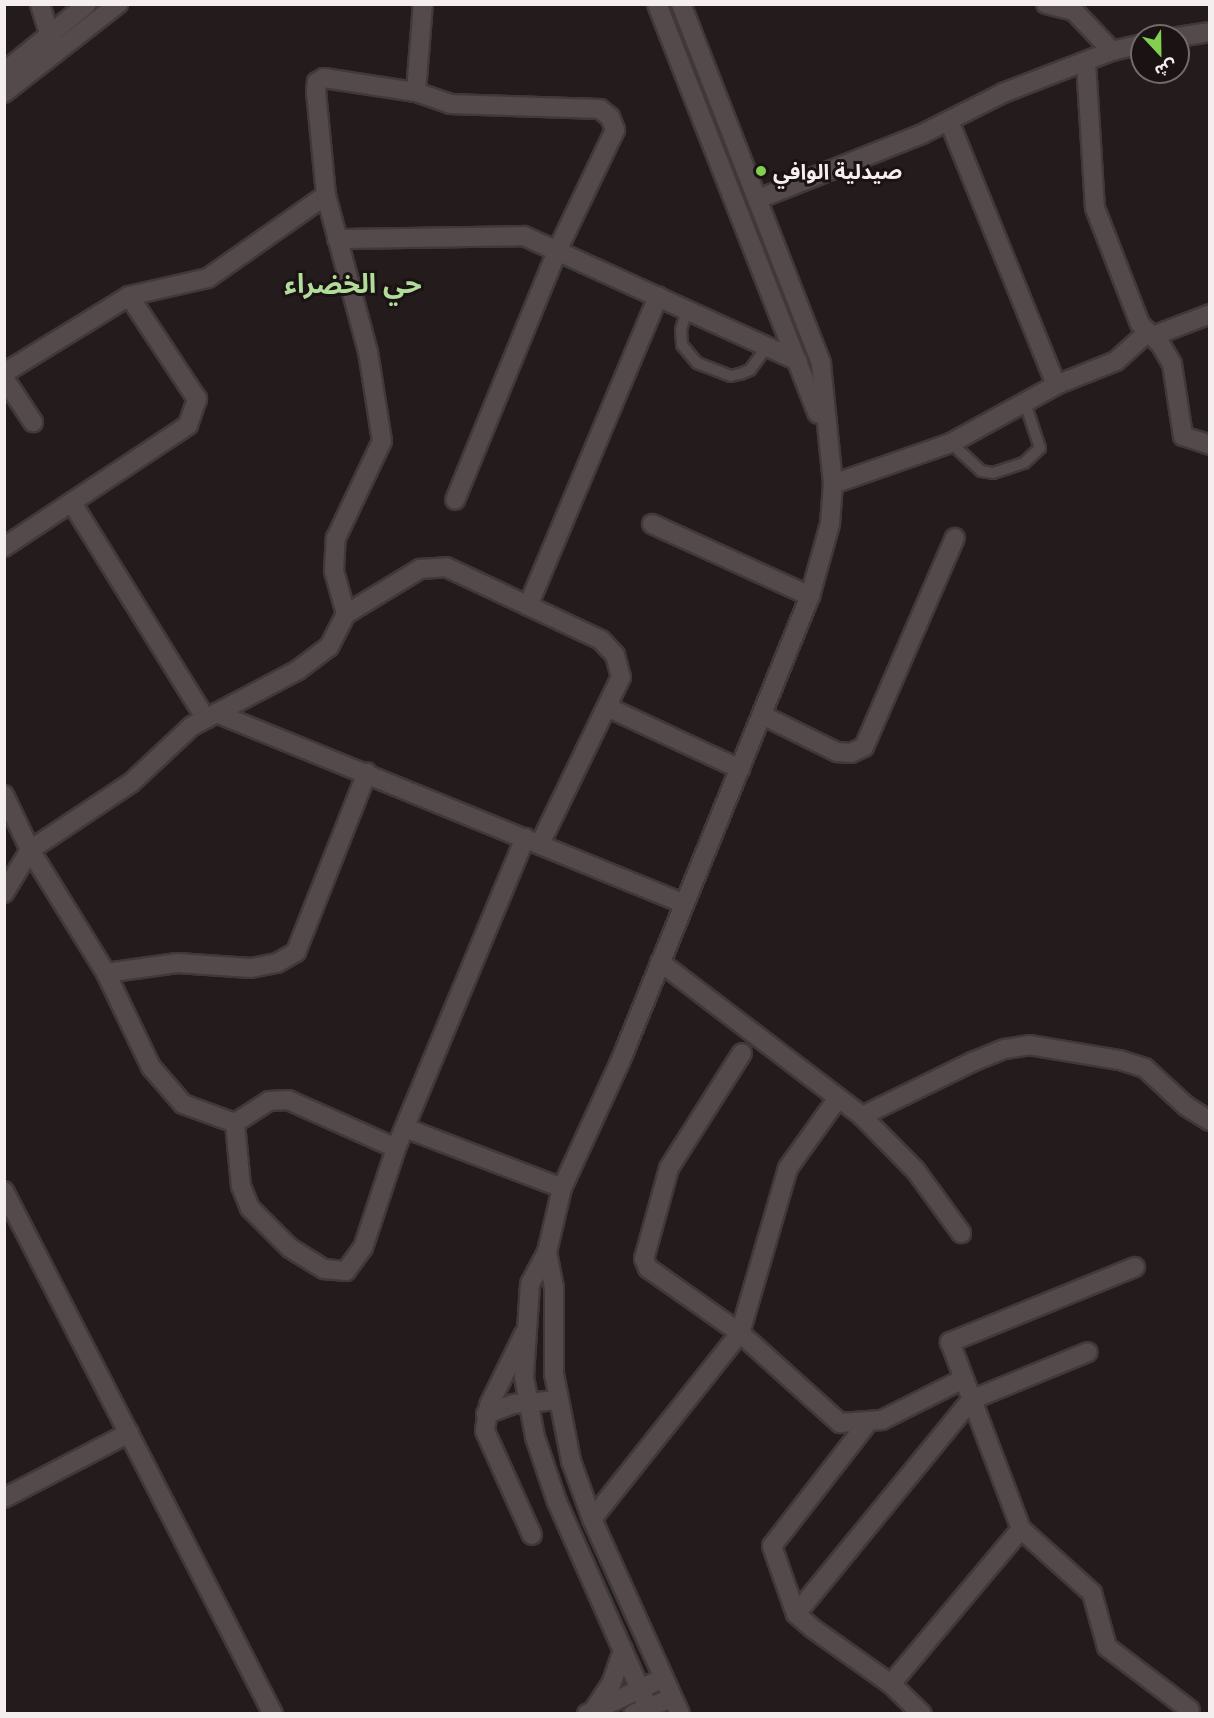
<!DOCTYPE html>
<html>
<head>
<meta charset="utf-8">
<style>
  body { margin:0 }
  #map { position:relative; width:1214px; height:1718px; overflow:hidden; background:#241b1c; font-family:"Noto Serif","Noto Sans Arabic",serif }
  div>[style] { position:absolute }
  .roads { filter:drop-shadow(2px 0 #40393a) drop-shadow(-2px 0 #40393a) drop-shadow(0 2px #40393a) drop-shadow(0 -2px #40393a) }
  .service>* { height:10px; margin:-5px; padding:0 5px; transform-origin:5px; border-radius:5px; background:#54494b }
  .minor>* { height:18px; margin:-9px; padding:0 9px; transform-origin:9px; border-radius:9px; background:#54494b }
  .tertiary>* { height:18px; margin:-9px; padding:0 9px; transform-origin:9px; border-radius:9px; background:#54494b }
  .dots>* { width:16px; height:16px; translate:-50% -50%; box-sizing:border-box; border:3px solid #1b1213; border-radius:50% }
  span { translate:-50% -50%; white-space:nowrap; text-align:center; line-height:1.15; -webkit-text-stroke:6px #1b1213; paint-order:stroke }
  .poi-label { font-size:21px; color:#f5eeef; font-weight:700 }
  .left { translate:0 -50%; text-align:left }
  .district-label { font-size:27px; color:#b1dd9b; font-weight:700 }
  .frame { position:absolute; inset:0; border:6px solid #f5eeef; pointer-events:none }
  .north { position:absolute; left:1130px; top:24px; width:60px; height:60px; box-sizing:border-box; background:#1b1213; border:2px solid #726a6b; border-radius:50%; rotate:158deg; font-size:16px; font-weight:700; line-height:24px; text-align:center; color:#f5eeef }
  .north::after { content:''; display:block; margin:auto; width:21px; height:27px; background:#82d050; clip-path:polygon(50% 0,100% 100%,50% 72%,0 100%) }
</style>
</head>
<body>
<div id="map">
  <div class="roads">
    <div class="service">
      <div style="left:687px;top:310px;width:21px;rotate:107deg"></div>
      <div style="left:681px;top:330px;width:15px;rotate:86deg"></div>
      <div style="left:682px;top:345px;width:23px;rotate:50deg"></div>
      <div style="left:697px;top:363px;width:36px;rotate:21deg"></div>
      <div style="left:731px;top:376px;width:9px;rotate:-13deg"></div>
      <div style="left:740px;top:374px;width:11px;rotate:-22deg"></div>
      <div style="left:750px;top:370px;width:29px;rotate:-54deg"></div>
      <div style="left:951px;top:443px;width:41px;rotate:43deg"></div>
      <div style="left:981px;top:471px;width:12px;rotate:9deg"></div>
      <div style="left:993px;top:473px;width:33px;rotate:-18deg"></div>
      <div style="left:1024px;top:463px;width:22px;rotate:-43deg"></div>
      <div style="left:1040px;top:448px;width:47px;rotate:-108.4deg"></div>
    </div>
    <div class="minor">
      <div style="left:40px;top:4px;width:41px;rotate:72.9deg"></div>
      <div style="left:1046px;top:4px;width:29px;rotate:14deg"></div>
      <div style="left:1074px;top:11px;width:55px;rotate:46.5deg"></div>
      <div style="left:1112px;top:51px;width:31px;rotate:-13deg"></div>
      <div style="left:1178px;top:37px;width:32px;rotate:-9deg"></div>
      <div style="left:1086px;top:62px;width:146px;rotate:86.5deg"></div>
      <div style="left:1095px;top:208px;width:124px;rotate:68.8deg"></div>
      <div style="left:1140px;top:324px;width:30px;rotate:45deg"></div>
      <div style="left:1161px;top:345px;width:22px;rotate:60deg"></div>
      <div style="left:1172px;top:364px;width:73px;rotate:81.3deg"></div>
      <div style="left:1183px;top:436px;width:28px;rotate:18deg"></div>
      <div style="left:4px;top:72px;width:107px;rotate:-39.3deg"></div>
      <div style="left:416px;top:92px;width:36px;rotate:19deg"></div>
      <div style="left:450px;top:104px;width:150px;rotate:1.9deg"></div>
      <div style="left:600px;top:109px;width:13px;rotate:39deg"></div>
      <div style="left:610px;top:117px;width:14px;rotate:69deg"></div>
      <div style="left:615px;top:130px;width:132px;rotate:115.6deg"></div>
      <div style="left:558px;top:249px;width:271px;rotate:112.3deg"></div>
      <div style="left:4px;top:93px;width:145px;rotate:-38deg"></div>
      <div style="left:949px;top:121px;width:285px;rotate:67.9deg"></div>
      <div style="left:758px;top:199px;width:176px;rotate:-21.6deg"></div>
      <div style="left:922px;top:134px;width:91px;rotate:-26.8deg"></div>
      <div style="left:1003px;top:93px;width:117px;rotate:-21.1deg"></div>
      <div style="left:337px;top:239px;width:187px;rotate:-0.9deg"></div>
      <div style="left:524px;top:236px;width:301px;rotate:24.5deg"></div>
      <div style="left:1153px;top:336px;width:61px;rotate:-21.1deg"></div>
      <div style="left:4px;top:373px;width:147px;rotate:-31.6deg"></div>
      <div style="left:129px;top:296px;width:81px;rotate:-12.8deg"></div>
      <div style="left:208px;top:278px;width:144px;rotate:-35.1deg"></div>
      <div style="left:4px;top:378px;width:53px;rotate:56.6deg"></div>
      <div style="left:833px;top:484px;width:125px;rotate:-19.2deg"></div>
      <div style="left:951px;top:443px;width:120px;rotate:-28.9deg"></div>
      <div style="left:1056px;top:385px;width:65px;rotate:-21.8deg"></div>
      <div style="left:1116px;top:361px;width:43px;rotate:-42.2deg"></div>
      <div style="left:72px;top:503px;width:254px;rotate:58.2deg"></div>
      <div style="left:652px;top:524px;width:174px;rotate:24.5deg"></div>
      <div style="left:4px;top:547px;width:221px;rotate:-33.5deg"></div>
      <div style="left:188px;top:425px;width:28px;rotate:-71deg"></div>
      <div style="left:197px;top:399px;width:123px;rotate:-123.4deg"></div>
      <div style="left:528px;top:606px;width:336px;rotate:-67.2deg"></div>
      <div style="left:346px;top:614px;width:87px;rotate:-31.3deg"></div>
      <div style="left:420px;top:569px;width:26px;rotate:-4deg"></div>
      <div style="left:446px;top:567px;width:171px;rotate:25.2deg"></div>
      <div style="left:601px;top:640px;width:21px;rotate:47deg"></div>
      <div style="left:615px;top:655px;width:23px;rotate:75deg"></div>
      <div style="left:621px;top:677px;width:186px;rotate:115.9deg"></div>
      <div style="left:607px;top:707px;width:147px;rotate:25deg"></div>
      <div style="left:216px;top:713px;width:506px;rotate:22.16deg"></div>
      <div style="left:762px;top:715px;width:84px;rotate:26.3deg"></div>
      <div style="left:837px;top:752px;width:14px;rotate:4deg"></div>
      <div style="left:851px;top:753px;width:14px;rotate:-25deg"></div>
      <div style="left:864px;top:747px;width:228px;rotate:-66.5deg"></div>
      <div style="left:4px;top:795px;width:61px;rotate:64.7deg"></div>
      <div style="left:30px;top:850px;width:121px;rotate:-33.6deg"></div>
      <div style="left:131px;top:783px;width:83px;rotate:-43.1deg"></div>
      <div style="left:192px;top:726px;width:120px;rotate:-27.8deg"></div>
      <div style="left:298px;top:670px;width:39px;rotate:-37deg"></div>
      <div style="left:329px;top:647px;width:37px;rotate:-63deg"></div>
      <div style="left:346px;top:614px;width:45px;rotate:-105.6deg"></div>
      <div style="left:334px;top:571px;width:33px;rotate:-87deg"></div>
      <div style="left:336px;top:538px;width:107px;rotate:-64.6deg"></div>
      <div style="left:382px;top:441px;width:90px;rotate:-98.9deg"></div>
      <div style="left:368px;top:352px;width:163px;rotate:-105deg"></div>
      <div style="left:326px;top:195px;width:104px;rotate:-95.5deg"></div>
      <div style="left:316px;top:91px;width:9px;rotate:-84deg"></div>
      <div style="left:317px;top:82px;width:8px;rotate:-30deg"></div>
      <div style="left:324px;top:78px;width:93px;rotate:8.7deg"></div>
      <div style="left:416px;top:92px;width:88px;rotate:-85.5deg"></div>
      <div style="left:4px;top:893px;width:50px;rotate:-58.8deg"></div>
      <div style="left:30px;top:850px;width:145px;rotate:58.3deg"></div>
      <div style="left:106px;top:973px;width:104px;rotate:64.4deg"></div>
      <div style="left:151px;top:1067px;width:49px;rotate:49.1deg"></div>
      <div style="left:183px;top:1104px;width:55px;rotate:20.1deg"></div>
      <div style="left:235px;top:1123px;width:40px;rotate:-32.9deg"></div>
      <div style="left:269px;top:1101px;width:19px;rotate:-3deg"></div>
      <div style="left:288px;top:1100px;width:118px;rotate:24deg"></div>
      <div style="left:660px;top:962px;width:254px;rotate:37.3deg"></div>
      <div style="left:862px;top:1116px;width:77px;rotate:45.5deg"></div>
      <div style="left:916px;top:1171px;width:77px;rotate:54deg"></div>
      <div style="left:106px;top:973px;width:72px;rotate:-8deg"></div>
      <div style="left:177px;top:963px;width:74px;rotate:3.9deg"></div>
      <div style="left:251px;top:968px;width:26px;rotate:-11deg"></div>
      <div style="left:277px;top:963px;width:22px;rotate:-30deg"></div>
      <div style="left:296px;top:952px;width:193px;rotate:-68.4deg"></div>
      <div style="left:838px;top:1098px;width:86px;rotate:125.5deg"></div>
      <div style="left:788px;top:1168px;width:172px;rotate:106.2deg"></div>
      <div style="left:740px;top:1333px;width:135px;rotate:42deg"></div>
      <div style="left:840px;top:1423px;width:42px;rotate:-4.1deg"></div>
      <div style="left:882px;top:1420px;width:91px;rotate:-26.8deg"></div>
      <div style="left:862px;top:1116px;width:123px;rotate:-26.1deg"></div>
      <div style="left:972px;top:1062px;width:35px;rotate:-22deg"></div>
      <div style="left:1005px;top:1049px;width:24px;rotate:-9deg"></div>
      <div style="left:1029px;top:1045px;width:92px;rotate:9.4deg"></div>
      <div style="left:1120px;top:1060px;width:26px;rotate:18deg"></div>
      <div style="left:1145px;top:1068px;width:56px;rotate:42.8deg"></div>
      <div style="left:1186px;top:1106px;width:28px;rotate:32deg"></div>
      <div style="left:235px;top:1123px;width:63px;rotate:84.6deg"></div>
      <div style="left:241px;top:1186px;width:24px;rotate:68deg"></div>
      <div style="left:250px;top:1208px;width:57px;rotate:45deg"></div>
      <div style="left:290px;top:1248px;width:40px;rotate:32deg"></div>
      <div style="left:324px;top:1269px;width:22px;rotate:5deg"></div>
      <div style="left:346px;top:1271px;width:29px;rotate:-54deg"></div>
      <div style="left:363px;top:1248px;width:105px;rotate:-71.7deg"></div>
      <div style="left:396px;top:1148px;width:336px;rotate:-67.4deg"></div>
      <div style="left:405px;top:1128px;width:168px;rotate:20.9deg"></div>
      <div style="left:4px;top:1191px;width:588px;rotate:62.78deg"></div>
      <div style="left:1135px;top:1267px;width:200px;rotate:157.9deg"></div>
      <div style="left:950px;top:1342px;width:200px;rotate:69.2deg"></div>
      <div style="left:1021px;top:1529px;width:96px;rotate:42deg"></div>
      <div style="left:1092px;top:1593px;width:56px;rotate:74.5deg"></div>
      <div style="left:1107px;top:1647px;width:104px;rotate:37.2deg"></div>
      <div style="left:524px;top:1334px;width:79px;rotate:116.2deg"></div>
      <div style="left:489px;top:1405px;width:26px;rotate:99deg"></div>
      <div style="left:485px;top:1431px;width:114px;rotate:65.7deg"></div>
      <div style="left:869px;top:1421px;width:158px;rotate:127.8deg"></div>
      <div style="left:772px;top:1546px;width:72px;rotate:70.6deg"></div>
      <div style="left:796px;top:1614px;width:21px;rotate:41deg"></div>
      <div style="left:812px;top:1628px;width:97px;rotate:35.3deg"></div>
      <div style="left:891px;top:1684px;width:202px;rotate:-50deg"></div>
      <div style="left:4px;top:1498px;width:141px;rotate:-27.5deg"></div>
      <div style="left:592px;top:1519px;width:238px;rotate:-51.5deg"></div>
      <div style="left:740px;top:1333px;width:113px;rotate:-144.8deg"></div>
      <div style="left:648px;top:1268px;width:10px;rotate:-114deg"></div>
      <div style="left:644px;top:1259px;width:94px;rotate:-74.6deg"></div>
      <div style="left:669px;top:1168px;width:136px;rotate:-57.6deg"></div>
      <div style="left:796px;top:1614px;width:276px;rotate:-50.7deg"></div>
      <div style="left:971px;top:1400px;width:126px;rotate:-22.3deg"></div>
      <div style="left:891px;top:1684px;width:43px;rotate:44.1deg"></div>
      <div style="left:587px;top:1714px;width:85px;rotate:-25.1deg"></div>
      <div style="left:633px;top:1714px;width:42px;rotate:-22.3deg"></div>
    </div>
    <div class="tertiary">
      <div style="left:657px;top:4px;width:440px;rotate:68.6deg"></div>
      <div style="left:547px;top:1252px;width:36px;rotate:79deg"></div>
      <div style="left:554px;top:1287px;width:87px;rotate:90deg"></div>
      <div style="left:554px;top:1374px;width:89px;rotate:78.9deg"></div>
      <div style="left:571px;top:1461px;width:62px;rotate:70.1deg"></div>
      <div style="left:592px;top:1519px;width:214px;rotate:65.7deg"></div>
      <div style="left:486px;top:1414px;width:30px;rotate:-20deg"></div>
      <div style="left:514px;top:1404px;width:44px;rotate:-5.2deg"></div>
      <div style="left:594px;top:1710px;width:33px;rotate:-57deg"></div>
      <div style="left:612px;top:1682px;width:34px;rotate:-71deg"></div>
      <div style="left:651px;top:1714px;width:232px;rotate:-113.9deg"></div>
      <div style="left:557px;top:1502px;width:69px;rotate:-108.7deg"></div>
      <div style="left:535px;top:1437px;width:61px;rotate:-100.4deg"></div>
      <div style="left:524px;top:1377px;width:93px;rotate:-86.3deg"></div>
      <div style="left:530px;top:1284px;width:36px;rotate:-62deg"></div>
      <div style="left:547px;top:1252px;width:66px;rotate:-76.8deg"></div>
      <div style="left:562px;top:1188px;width:139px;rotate:-65.3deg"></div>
      <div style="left:620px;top:1062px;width:503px;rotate:-67.82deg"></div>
      <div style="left:810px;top:596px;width:75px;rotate:-74.5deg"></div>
      <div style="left:830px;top:524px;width:40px;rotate:-85.7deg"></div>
      <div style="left:833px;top:484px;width:122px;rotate:-95.7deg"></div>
      <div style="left:821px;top:363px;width:385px;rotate:-111.3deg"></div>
    </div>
  </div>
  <div class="dots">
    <div style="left:761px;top:171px;background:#82d050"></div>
  </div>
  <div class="poi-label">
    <span class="left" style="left:773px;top:171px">صيدلية الوافي</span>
  </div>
  <div class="district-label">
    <span style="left:353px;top:283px">حي الخضراء</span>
  </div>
  <div class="frame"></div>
  <div class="north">ش</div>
</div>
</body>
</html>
